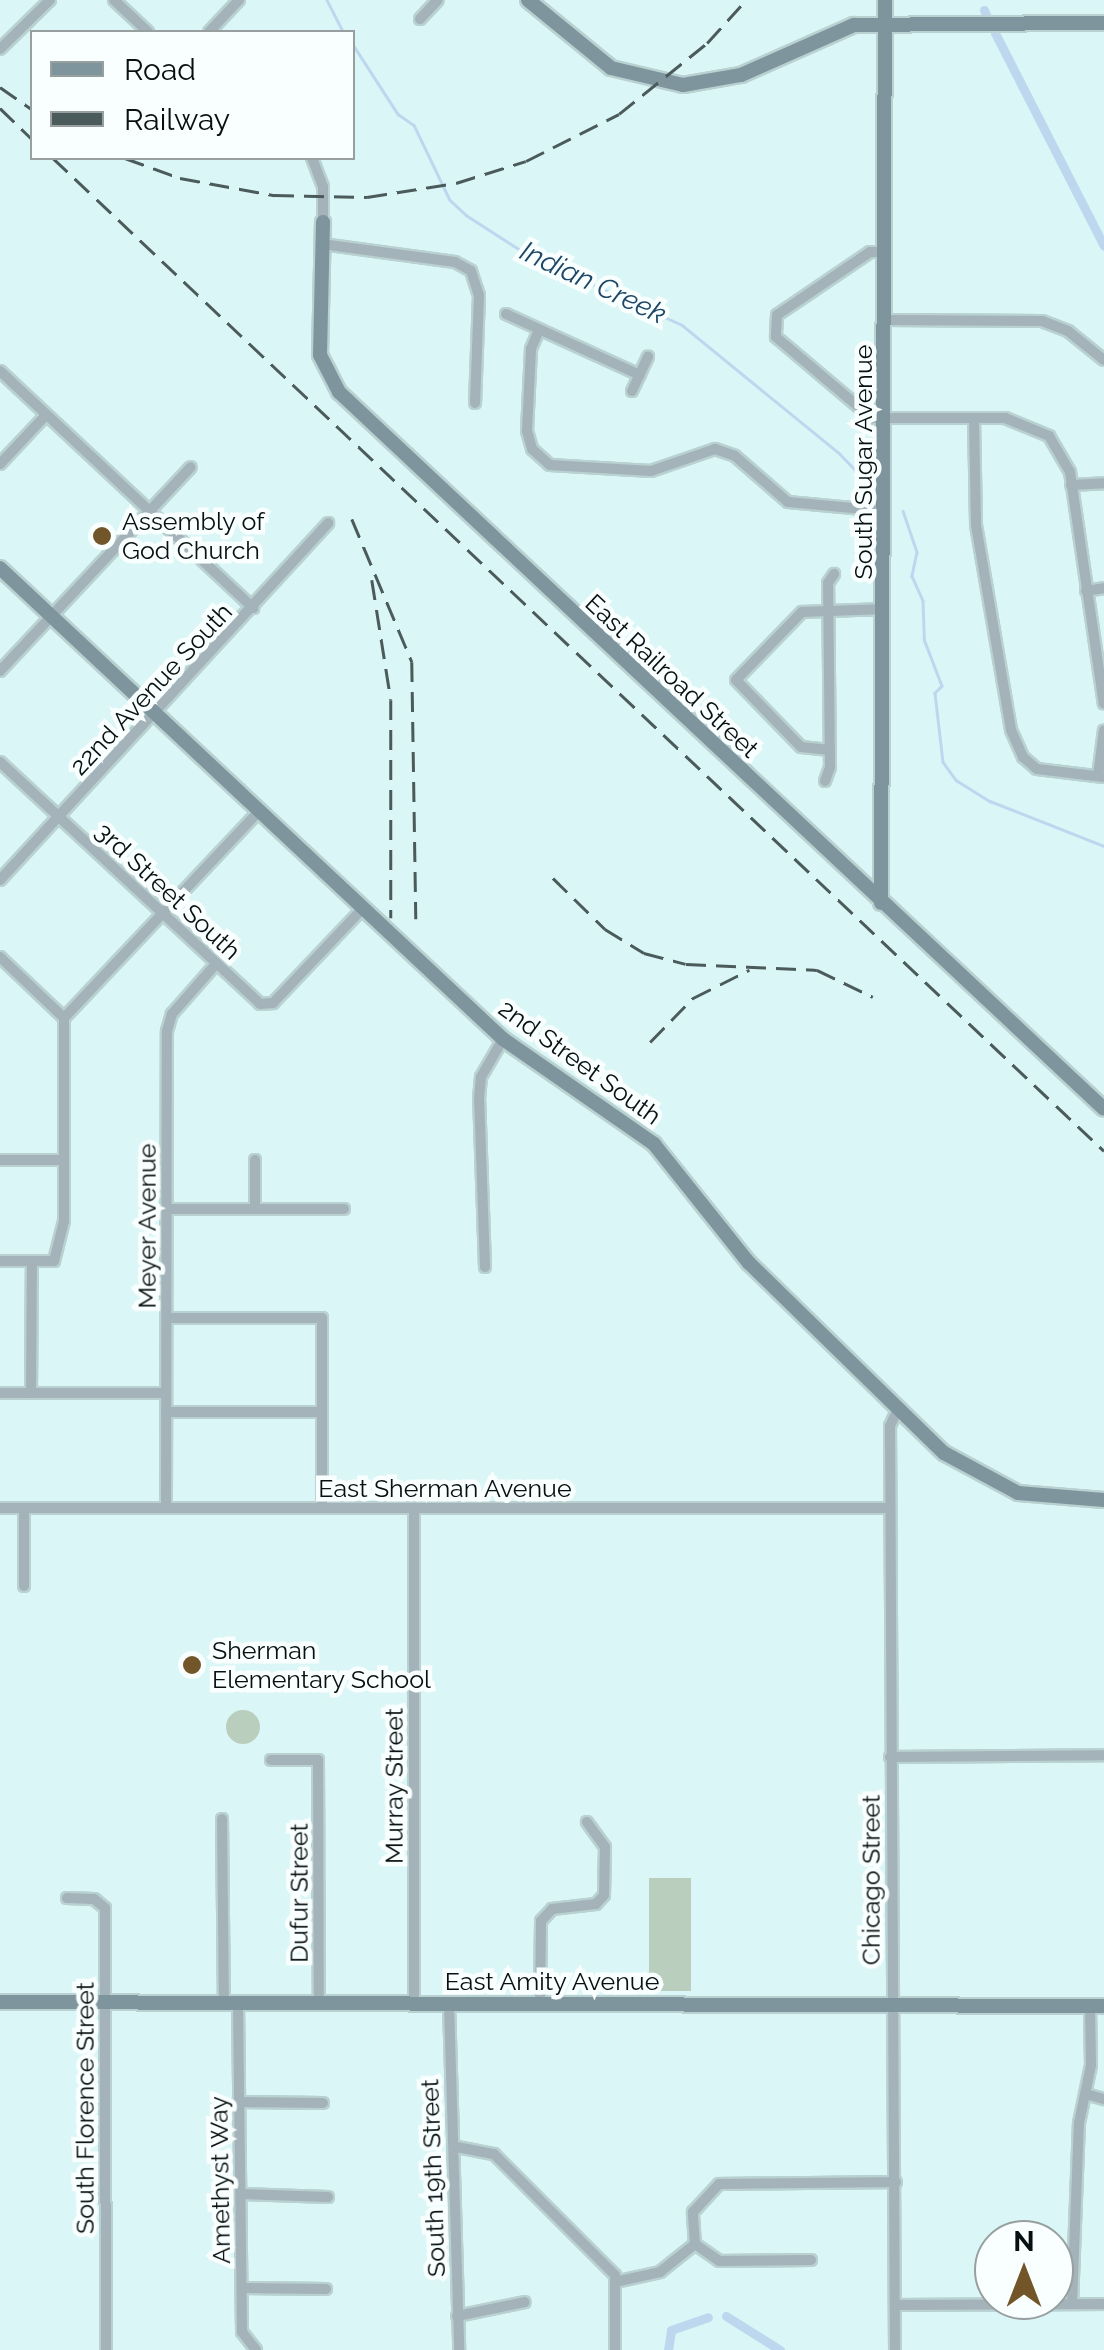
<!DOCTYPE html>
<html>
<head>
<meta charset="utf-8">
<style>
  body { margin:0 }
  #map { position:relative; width:1104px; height:2350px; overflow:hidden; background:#dbf6f6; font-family:Raleway,sans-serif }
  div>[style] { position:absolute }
  .green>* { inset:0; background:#b9cebc; transform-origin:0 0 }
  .round { border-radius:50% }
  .stream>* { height:2.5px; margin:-1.25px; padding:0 1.25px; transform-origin:1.25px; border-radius:1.25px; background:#bdd7ef }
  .canal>* { height:9px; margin:-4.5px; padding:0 4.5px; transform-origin:4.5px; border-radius:4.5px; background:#bdd7ef }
  .roads { filter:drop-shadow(2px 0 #b9d1d1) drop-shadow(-2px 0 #b9d1d1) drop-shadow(0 2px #b9d1d1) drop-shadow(0 -2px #b9d1d1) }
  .street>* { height:10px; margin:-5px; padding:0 5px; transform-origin:5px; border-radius:5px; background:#a3b3b9 }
  .secondary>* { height:14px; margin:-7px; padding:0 7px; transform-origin:7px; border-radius:7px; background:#7e959e }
  .rail>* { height:2.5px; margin-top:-1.25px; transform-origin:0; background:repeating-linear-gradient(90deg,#4b5a5a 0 20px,transparent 0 30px) }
  .dots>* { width:28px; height:28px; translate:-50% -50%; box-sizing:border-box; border:5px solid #f9fefe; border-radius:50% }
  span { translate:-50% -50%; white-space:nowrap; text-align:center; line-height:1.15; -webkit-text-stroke:9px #f9fefe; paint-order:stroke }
  .street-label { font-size:25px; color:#071010 }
  .poi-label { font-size:25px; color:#071010 }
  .left { translate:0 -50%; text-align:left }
  .water-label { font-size:28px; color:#1d4667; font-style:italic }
  .legend { position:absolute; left:30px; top:30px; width:325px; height:130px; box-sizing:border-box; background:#f9fefe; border:2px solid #989f9f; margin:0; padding:12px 18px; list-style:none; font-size:30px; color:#071010 }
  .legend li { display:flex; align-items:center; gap:20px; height:50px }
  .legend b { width:50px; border:2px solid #989f9f }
  .north { position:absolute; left:974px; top:2220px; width:100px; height:100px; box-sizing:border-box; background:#f9fefe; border:2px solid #989f9f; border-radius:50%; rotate:0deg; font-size:28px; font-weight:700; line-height:40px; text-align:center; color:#071010 }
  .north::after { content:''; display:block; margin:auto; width:35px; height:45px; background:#725629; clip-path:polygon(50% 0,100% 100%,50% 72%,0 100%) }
</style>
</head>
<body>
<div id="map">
  <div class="green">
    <div class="round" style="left:226px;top:1710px;width:34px;height:34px"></div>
    <div style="left:649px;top:1878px;width:42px;height:113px"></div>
  </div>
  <div class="stream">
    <div style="left:327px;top:0;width:36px;rotate:63deg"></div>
    <div style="left:352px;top:43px;width:85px;rotate:57.1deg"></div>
    <div style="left:398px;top:114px;width:19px;rotate:35deg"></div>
    <div style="left:414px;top:125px;width:83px;rotate:64.4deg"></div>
    <div style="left:450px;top:200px;width:22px;rotate:43deg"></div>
    <div style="left:466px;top:215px;width:74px;rotate:32.8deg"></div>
    <div style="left:528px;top:255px;width:169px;rotate:24.4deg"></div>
    <div style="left:682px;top:325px;width:204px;rotate:39.2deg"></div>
    <div style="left:840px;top:454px;width:50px;rotate:45.8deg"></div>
    <div style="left:903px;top:511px;width:43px;rotate:71.1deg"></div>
    <div style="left:917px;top:552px;width:25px;rotate:102deg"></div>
    <div style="left:912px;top:576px;width:27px;rotate:66deg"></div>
    <div style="left:923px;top:601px;width:38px;rotate:88deg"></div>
    <div style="left:924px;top:639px;width:50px;rotate:69deg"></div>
    <div style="left:942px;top:686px;width:10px;rotate:135deg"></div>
    <div style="left:935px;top:693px;width:69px;rotate:83.4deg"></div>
    <div style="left:943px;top:762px;width:22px;rotate:54deg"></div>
    <div style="left:956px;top:780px;width:40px;rotate:32deg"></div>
    <div style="left:990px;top:801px;width:123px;rotate:21.5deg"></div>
  </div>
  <div class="canal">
    <div style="left:984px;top:10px;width:8px;rotate:67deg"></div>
    <div style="left:995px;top:33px;width:239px;rotate:62.9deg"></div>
    <div style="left:726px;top:2316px;width:64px;rotate:32.2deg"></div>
    <div style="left:668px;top:2350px;width:20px;rotate:-81deg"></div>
    <div style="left:671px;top:2330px;width:39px;rotate:-19deg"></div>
  </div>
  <div class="roads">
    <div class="street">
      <div style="left:114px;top:0;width:47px;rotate:43.3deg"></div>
      <div style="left:420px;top:19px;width:26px;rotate:-47deg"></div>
      <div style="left:209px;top:32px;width:44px;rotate:-46.8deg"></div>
      <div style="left:0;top:49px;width:70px;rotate:-44.4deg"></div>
      <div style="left:312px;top:158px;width:31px;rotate:69deg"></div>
      <div style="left:323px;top:187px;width:35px;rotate:90deg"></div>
      <div style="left:322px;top:244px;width:134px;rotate:7.7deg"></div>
      <div style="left:455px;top:262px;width:18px;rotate:29deg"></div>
      <div style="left:471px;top:271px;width:25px;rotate:72deg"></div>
      <div style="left:479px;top:295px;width:108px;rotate:92.1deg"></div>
      <div style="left:885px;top:252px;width:15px;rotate:180deg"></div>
      <div style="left:870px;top:252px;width:112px;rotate:145.9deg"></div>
      <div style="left:777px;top:315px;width:22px;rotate:93deg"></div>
      <div style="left:776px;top:337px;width:126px;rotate:40.2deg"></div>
      <div style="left:872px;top:418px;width:133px"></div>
      <div style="left:1005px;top:418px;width:48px;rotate:22.2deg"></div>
      <div style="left:1049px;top:436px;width:42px;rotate:59.7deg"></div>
      <div style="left:1070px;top:472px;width:234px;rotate:81.7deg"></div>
      <div style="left:506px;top:314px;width:147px;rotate:24.5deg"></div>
      <div style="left:886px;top:320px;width:156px;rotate:0.4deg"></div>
      <div style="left:1042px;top:321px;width:28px;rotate:21deg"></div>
      <div style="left:1068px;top:331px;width:46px;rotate:38.9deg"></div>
      <div style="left:539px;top:330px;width:21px;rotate:113deg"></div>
      <div style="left:531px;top:349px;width:82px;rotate:92.8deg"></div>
      <div style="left:527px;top:431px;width:19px;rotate:74deg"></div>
      <div style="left:532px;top:449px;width:24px;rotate:42deg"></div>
      <div style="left:550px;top:465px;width:101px;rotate:3.4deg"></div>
      <div style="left:651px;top:471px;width:68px;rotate:-19deg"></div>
      <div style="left:715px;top:449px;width:21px;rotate:19deg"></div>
      <div style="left:735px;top:456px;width:70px;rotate:41deg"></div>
      <div style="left:788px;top:502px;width:97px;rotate:5.3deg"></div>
      <div style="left:0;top:371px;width:347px;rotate:43.1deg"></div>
      <div style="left:632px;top:391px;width:38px;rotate:-65deg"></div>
      <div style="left:974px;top:419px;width:106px;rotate:88.9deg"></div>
      <div style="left:976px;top:525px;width:208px;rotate:80.3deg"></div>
      <div style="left:1011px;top:730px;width:30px;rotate:66deg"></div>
      <div style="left:1023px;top:757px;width:18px;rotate:41deg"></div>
      <div style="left:1037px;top:769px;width:67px;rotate:6.8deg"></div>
      <div style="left:0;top:464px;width:67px;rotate:-46.8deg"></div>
      <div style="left:1071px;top:485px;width:33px;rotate:-3deg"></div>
      <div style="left:1086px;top:591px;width:18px;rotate:-9deg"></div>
      <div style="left:0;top:671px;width:279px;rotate:-46.9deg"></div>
      <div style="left:830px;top:750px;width:29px;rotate:-174deg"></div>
      <div style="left:801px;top:747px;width:93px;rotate:-134.1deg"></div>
      <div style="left:736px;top:680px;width:95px;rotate:-45.9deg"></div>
      <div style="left:802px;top:612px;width:82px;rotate:-2.1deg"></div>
      <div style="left:0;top:762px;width:355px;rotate:42.9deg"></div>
      <div style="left:260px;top:1004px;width:13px;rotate:-4deg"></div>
      <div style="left:273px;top:1003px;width:131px;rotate:-46.5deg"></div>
      <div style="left:1098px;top:776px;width:46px;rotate:-82.6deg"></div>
      <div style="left:825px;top:781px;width:15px;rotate:-70deg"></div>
      <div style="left:830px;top:767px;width:184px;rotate:-90.6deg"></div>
      <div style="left:828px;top:583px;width:11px;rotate:-56deg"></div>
      <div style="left:0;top:880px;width:485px;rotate:-47.4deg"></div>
      <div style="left:0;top:957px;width:88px;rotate:43.6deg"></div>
      <div style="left:64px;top:1018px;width:284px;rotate:-46.7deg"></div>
      <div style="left:0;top:1160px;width:64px"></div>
      <div style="left:255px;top:1160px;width:49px;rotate:90deg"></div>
      <div style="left:167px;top:1209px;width:177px"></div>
      <div style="left:0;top:1261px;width:54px"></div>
      <div style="left:54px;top:1261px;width:41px;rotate:-76deg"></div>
      <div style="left:64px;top:1221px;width:203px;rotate:-90deg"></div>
      <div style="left:485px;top:1267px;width:168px;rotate:-92deg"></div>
      <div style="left:479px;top:1099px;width:22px;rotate:-85deg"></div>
      <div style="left:481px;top:1077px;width:44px;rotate:-59.9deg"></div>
      <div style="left:167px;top:1318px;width:155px"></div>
      <div style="left:322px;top:1318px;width:189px;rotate:90deg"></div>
      <div style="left:0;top:1393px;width:166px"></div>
      <div style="left:31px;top:1393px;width:132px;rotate:-89.6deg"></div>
      <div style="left:166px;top:1412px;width:156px"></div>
      <div style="left:166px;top:1507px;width:476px;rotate:-89.9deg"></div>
      <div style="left:167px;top:1031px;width:18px;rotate:-74deg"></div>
      <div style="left:172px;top:1014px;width:67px;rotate:-48.7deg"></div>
      <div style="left:0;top:1508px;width:890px"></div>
      <div style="left:24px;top:1508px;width:78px;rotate:90deg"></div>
      <div style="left:890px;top:1757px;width:214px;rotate:-0.5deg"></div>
      <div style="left:271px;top:1760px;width:47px"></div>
      <div style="left:318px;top:1760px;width:244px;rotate:89.8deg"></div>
      <div style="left:222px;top:1819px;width:185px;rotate:89.4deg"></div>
      <div style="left:67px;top:1898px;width:27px;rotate:2deg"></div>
      <div style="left:94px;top:1899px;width:14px;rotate:39deg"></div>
      <div style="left:105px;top:1908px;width:442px;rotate:89.9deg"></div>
      <div style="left:238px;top:2004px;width:328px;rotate:89.3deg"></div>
      <div style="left:242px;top:2332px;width:23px;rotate:52deg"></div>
      <div style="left:414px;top:2004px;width:496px;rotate:-90deg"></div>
      <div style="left:449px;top:2004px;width:346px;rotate:88.3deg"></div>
      <div style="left:540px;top:2004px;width:83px;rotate:-89.3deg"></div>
      <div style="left:541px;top:1921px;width:16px;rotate:-47deg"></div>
      <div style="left:552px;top:1909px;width:44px;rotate:-6.5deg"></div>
      <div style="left:596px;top:1904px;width:12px;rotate:-48deg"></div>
      <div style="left:604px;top:1895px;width:48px;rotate:-88.8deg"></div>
      <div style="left:605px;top:1847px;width:31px;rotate:-126deg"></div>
      <div style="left:1086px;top:2094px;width:19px;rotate:16deg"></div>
      <div style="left:238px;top:2102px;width:85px;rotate:0.7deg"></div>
      <div style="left:457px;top:2147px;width:38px;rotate:11deg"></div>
      <div style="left:494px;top:2154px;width:171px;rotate:45deg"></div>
      <div style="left:615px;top:2275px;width:75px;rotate:90deg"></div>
      <div style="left:242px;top:2194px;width:86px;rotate:2deg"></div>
      <div style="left:695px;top:2244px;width:32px;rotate:-94deg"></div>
      <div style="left:693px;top:2212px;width:38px;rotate:-47deg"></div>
      <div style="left:719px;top:2184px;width:177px;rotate:-0.6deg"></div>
      <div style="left:695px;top:2244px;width:29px;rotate:35deg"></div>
      <div style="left:719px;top:2261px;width:92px;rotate:-0.6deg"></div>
      <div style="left:615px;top:2282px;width:46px;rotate:-12.5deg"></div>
      <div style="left:660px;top:2272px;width:45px;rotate:-38.7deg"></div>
      <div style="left:243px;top:2288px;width:83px;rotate:0.7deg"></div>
      <div style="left:1072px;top:2304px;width:181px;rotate:-87.8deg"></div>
      <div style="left:1079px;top:2123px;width:59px;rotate:-78.3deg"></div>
      <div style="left:1091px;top:2065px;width:59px;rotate:-91deg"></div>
      <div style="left:896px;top:2305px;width:208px;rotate:-0.3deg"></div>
      <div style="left:457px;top:2316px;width:69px;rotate:-11.6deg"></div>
      <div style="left:895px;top:2350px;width:924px;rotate:-90.31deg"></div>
      <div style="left:890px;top:1426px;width:17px;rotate:-65deg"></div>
    </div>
    <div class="secondary">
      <div style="left:528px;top:0;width:107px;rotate:39.3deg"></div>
      <div style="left:611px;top:68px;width:74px;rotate:13.3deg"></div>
      <div style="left:683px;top:85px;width:59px;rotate:-9.8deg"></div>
      <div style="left:741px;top:75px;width:124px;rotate:-23.9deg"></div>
      <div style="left:854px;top:25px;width:250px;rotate:-0.5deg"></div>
      <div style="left:323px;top:222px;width:133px;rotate:91.3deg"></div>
      <div style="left:320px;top:355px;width:42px;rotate:62.8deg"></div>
      <div style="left:339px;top:392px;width:1048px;rotate:43.14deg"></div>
      <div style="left:0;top:568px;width:689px;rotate:43.12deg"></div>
      <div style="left:503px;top:1039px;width:184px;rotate:34.8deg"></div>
      <div style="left:654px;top:1144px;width:152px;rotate:51.4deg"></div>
      <div style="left:749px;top:1263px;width:272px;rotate:44.3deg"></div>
      <div style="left:944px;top:1453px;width:84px;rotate:28.4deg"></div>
      <div style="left:1018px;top:1493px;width:86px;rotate:4.7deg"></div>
      <div style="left:881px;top:903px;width:903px;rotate:-89.75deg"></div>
      <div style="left:0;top:2002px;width:1104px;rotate:0.21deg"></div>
    </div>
  </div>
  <div class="rail">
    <div style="left:0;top:87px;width:39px;rotate:35deg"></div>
    <div style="left:0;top:108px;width:45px;rotate:44.1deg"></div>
    <div style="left:53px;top:158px;width:1446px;rotate:43.37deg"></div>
    <div style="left:125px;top:158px;width:59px;rotate:20deg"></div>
    <div style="left:180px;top:178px;width:96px;rotate:10.3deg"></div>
    <div style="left:274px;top:195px;width:93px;rotate:1.2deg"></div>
    <div style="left:367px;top:197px;width:90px;rotate:-8.9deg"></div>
    <div style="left:456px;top:183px;width:73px;rotate:-17.4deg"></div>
    <div style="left:526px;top:161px;width:104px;rotate:-26.8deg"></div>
    <div style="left:619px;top:114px;width:113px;rotate:-38.9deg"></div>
    <div style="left:707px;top:43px;width:58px;rotate:-47.8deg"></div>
    <div style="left:352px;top:519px;width:155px;rotate:67.2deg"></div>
    <div style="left:412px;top:662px;width:257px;rotate:89.1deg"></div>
    <div style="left:372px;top:580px;width:121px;rotate:81deg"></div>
    <div style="left:391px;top:700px;width:218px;rotate:90deg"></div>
    <div style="left:553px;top:878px;width:73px;rotate:44.4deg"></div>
    <div style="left:605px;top:929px;width:46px;rotate:31.6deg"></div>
    <div style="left:644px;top:953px;width:43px;rotate:14.7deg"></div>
    <div style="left:686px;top:964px;width:131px;rotate:2.6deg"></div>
    <div style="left:817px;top:970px;width:62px;rotate:25.7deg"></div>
    <div style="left:650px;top:1042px;width:62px;rotate:-45.7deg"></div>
    <div style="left:693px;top:998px;width:63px;rotate:-26.6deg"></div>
  </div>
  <div class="dots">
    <div style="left:102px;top:536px;background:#725629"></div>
    <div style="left:192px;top:1665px;background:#725629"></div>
  </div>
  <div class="street-label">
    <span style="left:863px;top:462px;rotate:-90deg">South Sugar Avenue</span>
    <span style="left:672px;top:676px;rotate:43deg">East Railroad Street</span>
    <span style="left:151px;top:689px;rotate:-47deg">22nd Avenue South</span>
    <span style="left:168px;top:891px;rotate:43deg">3rd Street South</span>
    <span style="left:580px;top:1062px;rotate:36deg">2nd Street South</span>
    <span style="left:147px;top:1226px;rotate:-90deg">Meyer Avenue</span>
    <span style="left:445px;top:1488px">East Sherman Avenue</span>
    <span style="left:394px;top:1786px;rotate:-90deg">Murray Street</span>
    <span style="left:871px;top:1880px;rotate:-90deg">Chicago Street</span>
    <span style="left:299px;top:1893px;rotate:-90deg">Dufur Street</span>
    <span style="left:552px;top:1981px">East Amity Avenue</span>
    <span style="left:85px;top:2108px;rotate:-90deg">South Florence Street</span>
    <span style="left:433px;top:2178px;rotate:-92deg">South 19th Street</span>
    <span style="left:220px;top:2180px;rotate:-91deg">Amethyst Way</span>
  </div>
  <div class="poi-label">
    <span class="left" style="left:122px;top:536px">Assembly of<br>God Church</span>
    <span class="left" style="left:212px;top:1665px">Sherman<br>Elementary School</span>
  </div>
  <div class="water-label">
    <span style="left:593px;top:283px;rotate:25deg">Indian Creek</span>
  </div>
  <ul class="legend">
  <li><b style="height:12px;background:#7e959e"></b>Road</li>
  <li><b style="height:12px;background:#4b5a5a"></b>Railway</li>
  </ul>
  <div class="north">N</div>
</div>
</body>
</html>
